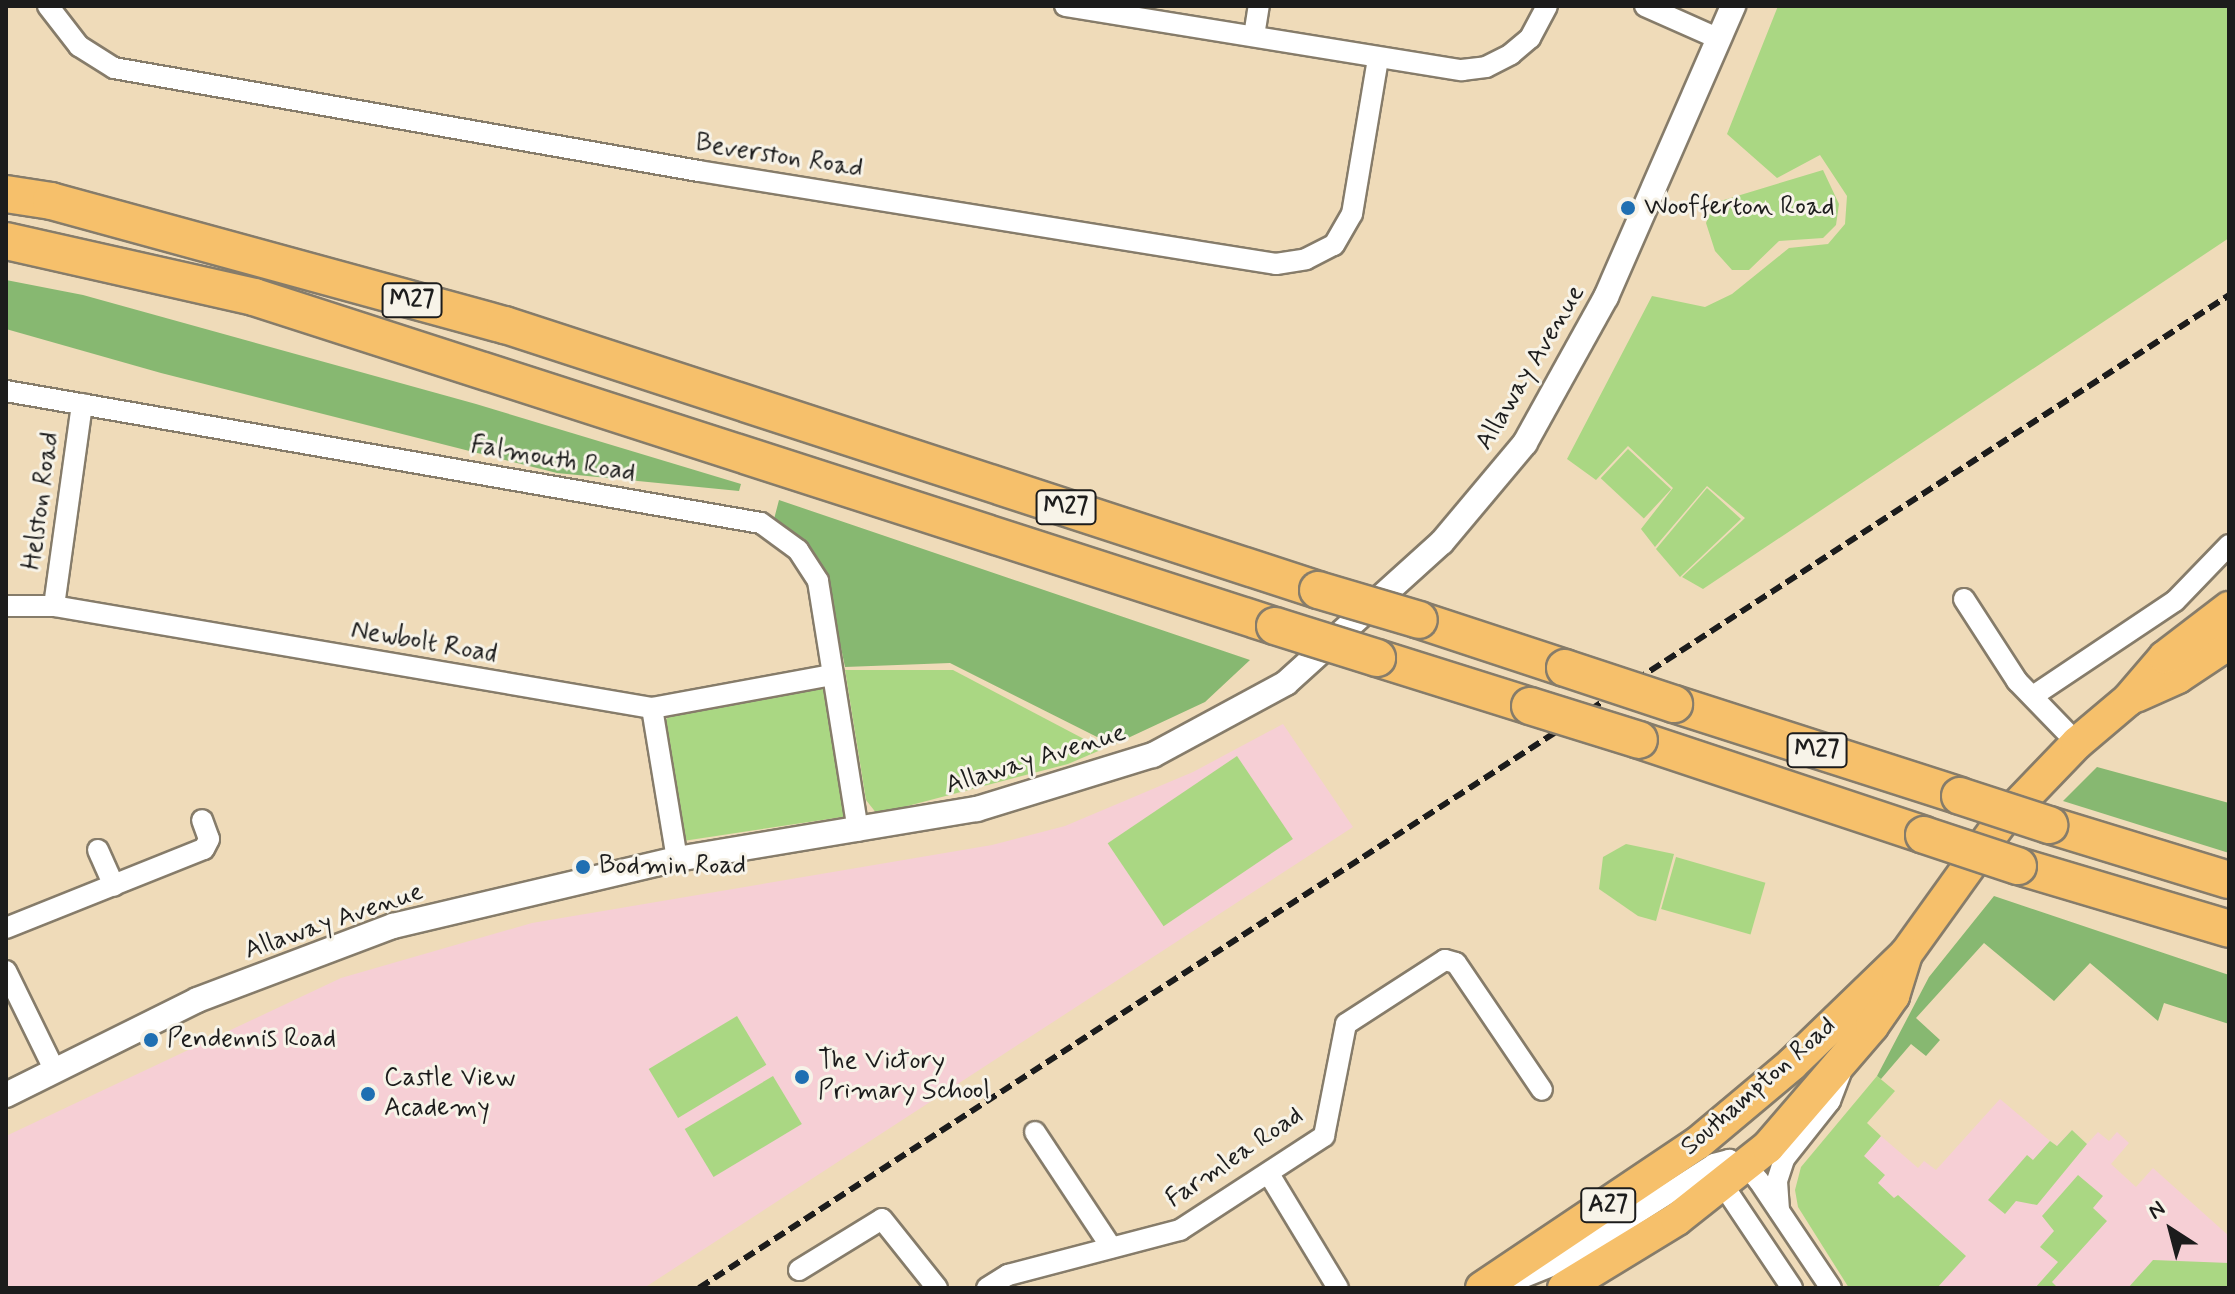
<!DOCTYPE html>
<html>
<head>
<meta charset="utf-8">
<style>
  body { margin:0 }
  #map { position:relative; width:2235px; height:1294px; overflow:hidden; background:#efdbb9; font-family:Mynerve,sans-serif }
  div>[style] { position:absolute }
  .built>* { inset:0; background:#f6cfd5 }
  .green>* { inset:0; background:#aad783; transform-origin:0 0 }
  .forest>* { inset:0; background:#87b871 }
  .roads { filter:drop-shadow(2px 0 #867c6a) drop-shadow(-2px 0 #867c6a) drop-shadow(0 2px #867c6a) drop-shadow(0 -2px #867c6a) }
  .minor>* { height:20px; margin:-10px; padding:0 10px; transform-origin:10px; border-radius:10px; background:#fff }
  .tertiary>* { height:24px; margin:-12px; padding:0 12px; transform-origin:12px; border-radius:12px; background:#fff }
  .primary>* { height:32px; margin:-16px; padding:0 16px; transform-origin:16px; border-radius:16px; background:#f6c06b }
  .motorway>* { height:36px; margin:-18px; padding:0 18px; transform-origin:18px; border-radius:18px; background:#f6c06b }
  .rail>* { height:6px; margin-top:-3px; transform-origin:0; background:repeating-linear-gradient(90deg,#1c1c1c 0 12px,transparent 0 18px) }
  .bridges { filter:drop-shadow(2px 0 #867c6a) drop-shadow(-2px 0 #867c6a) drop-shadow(0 2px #867c6a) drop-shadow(0 -2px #867c6a) }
  .motorway-bridge>* { height:36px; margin:-18px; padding:0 18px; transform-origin:18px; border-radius:18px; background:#f6c06b }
  .dots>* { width:22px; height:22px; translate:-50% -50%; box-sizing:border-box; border:4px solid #f7f3e8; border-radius:50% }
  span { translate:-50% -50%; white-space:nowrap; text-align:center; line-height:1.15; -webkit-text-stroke:6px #f7f3e8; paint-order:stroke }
  .shield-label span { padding:2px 6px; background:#f7f3e8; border:2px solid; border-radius:6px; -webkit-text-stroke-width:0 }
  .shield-label { font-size:24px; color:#1c1c1c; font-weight:700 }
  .street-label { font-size:26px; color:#1c1c1c }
  .poi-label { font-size:26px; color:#1c1c1c }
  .left { translate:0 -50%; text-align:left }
  .frame { position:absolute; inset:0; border:8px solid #1c1c1c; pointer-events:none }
  .north { position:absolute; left:2131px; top:1190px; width:80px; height:80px; -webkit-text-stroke:6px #f7f3e8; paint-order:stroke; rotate:324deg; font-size:22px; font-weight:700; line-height:32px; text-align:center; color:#1c1c1c }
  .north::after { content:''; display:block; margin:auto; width:28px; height:36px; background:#1c1c1c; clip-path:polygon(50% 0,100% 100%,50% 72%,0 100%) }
</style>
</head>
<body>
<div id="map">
  <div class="built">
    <div style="clip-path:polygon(1283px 724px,1353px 827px,644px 1288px,6px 1288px,6px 1136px,341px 978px,532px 923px,992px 845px,1065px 826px,1193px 772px)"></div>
    <div style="clip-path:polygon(2000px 1099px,2056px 1146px,2072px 1130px,2087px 1144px,2098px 1132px,2109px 1141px,2117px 1132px,2129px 1143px,2111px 1164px,2136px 1187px,2153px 1168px,2229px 1236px,2229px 1283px,2149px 1266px,2128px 1288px,1932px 1288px,1959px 1256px,1877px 1183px,1864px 1156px,1881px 1136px,1918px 1168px,1924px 1161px,1936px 1170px)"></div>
  </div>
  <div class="green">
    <div style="clip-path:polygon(1778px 6px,2229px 6px,2229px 238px,1703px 589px,1682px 577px,1745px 518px,1707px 486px,1655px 547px,1641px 529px,1673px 488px,1628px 446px,1596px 480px,1567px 459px,1652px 296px,1705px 307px,1732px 294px,1789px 248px,1828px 244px,1845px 224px,1847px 196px,1820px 155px,1777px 178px,1727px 134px)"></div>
    <div style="clip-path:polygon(1823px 170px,1839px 204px,1836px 225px,1823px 238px,1779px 241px,1749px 270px,1732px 270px,1715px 251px,1706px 223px,1714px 203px)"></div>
    <div style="left:1628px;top:449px;width:59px;height:40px;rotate:43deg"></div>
    <div style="clip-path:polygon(1707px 488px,1741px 519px,1680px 577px,1656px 549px)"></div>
    <div style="clip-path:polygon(845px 670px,953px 670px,1103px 749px,1068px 764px,877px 814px,866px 800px)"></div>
    <div style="clip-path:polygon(826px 688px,849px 816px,683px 841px,665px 721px,672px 712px)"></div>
    <div style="left:1237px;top:756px;width:100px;height:156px;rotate:56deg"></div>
    <div style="clip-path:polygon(1626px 844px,1674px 854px,1656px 921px,1638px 916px,1599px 889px,1603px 857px)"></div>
    <div style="left:1676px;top:857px;width:93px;height:54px;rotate:16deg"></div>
    <div style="left:737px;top:1016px;width:57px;height:103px;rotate:59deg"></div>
    <div style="left:773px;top:1076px;width:56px;height:103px;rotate:59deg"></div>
    <div style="clip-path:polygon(1877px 1076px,1895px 1091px,1867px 1123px,1881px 1136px,1864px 1156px,1885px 1175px,1878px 1183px,1894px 1198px,1898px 1195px,1966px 1256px,1937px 1288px,1849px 1288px,1798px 1207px,1795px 1190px,1801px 1167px)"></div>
    <div style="clip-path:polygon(2072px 1130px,2087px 1144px,2037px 1205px,2016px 1201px,2005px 1214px,1988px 1200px,2027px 1155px,2033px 1160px,2050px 1141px,2057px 1146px)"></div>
    <div style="clip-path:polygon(2078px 1175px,2103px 1196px,2093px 1208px,2107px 1221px,2052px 1282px,2058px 1288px,2035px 1288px,2058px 1262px,2040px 1247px,2054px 1231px,2042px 1216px)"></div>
    <div style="clip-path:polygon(2153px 1260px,2229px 1263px,2229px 1288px,2128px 1288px)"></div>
  </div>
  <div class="forest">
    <div style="clip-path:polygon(6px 280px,83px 295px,476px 404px,741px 484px,739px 491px,557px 473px,161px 373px,6px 329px)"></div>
    <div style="clip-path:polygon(779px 500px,1250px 660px,1205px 702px,1113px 745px,950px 663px,845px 667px,828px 586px,773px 523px)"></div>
    <div style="clip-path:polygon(2097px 767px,2229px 803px,2229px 853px,2063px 801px)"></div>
    <div style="clip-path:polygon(1994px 896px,2229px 975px,2229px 1024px,2164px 1003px,2158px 1021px,2090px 963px,2054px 1001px,1984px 943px,1916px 1018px,1940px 1040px,1926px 1056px,1911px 1044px,1881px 1079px,1877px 1076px,1929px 977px)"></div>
  </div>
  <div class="roads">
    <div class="minor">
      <div style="left:48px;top:6px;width:51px;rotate:52.2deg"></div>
      <div style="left:79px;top:46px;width:41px;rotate:32.2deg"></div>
      <div style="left:114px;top:68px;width:594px;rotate:9.99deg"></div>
      <div style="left:699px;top:171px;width:584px;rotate:9.16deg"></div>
      <div style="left:1276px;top:264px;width:30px;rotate:-9deg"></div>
      <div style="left:1306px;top:259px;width:31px;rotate:-27deg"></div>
      <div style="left:1334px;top:245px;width:36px;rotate:-60deg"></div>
      <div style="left:1352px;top:214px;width:157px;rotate:-80.5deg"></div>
      <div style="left:1065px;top:6px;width:402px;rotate:9.2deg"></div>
      <div style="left:1462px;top:70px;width:24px;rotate:-7deg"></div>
      <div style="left:1486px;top:67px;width:28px;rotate:-27deg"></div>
      <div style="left:1511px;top:54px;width:25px;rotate:-40deg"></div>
      <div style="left:1530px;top:38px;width:36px;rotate:-62deg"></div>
      <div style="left:1645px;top:6px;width:81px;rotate:24deg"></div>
      <div style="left:1254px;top:36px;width:30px;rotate:-81deg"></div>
      <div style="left:6px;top:391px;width:766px;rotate:9.92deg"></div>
      <div style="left:761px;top:523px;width:46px;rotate:36.1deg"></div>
      <div style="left:798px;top:550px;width:37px;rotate:57deg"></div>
      <div style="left:818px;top:581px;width:253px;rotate:80.9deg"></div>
      <div style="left:1964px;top:599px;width:98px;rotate:57.1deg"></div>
      <div style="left:2017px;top:681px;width:86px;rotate:45.9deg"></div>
      <div style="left:6px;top:606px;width:48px"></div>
      <div style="left:54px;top:606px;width:607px;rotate:9.68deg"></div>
      <div style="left:652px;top:708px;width:183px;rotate:-10.4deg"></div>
      <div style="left:54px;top:606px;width:204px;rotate:-82.1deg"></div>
      <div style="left:2033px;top:696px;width:171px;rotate:-33.8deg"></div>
      <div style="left:2175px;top:601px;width:78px;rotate:-46deg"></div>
      <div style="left:652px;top:708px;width:153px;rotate:80.6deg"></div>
      <div style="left:98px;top:850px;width:39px;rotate:66deg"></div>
      <div style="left:6px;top:928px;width:213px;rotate:-21.8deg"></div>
      <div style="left:204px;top:849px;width:11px;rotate:-63deg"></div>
      <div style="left:209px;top:839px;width:20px;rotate:-110deg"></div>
      <div style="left:6px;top:971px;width:107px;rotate:63.9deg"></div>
      <div style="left:1035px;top:1132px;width:138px;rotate:56.5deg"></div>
      <div style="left:1269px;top:1174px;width:133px;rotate:58.8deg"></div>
      <div style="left:1717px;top:1176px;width:135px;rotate:56.2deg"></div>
      <div style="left:1779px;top:1210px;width:29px;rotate:-94deg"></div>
      <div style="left:1777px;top:1181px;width:23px;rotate:-72deg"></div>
      <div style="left:1784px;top:1159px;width:74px;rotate:-51.6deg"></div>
      <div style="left:1830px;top:1101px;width:30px;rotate:-69deg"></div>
      <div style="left:799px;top:1270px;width:97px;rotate:-31.6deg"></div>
      <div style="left:882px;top:1219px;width:88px;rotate:51.4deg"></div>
      <div style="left:1502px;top:1286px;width:64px;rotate:-22.1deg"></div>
      <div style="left:1561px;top:1262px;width:182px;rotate:-32.6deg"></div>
      <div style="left:1714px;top:1164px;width:16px;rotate:-15deg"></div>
      <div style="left:1729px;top:1160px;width:19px;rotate:21deg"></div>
      <div style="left:1747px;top:1167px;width:18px;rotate:49deg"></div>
      <div style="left:1759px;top:1181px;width:129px;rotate:56.1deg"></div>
      <div style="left:987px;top:1288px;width:25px;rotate:-32deg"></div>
      <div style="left:1008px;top:1275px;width:178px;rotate:-14.7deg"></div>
      <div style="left:1180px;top:1230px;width:172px;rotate:-33.1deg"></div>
      <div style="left:1324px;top:1136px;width:114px;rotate:-78.9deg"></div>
      <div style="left:1346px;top:1024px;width:118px;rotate:-32.9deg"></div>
      <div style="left:1445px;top:960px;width:11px;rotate:15deg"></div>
      <div style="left:1456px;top:963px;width:153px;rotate:55.9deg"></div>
    </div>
    <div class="tertiary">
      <div style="left:6px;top:1095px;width:213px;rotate:-26.4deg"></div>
      <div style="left:197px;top:1000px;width:210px;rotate:-20.7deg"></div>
      <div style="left:393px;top:926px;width:292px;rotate:-13.3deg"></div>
      <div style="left:677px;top:859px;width:304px;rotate:-9.5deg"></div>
      <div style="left:977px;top:809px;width:184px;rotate:-17.1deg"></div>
      <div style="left:1153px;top:755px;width:151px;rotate:-28.4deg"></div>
      <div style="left:1286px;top:683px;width:210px;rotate:-42.1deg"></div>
      <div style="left:1442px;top:542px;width:129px;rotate:-50deg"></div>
      <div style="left:1525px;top:443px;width:167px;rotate:-61deg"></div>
      <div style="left:1606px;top:297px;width:318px;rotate:-66.4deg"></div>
    </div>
    <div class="primary">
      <div style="left:2136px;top:696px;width:46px;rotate:-24.3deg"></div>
      <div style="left:2178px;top:677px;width:61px;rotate:-33.7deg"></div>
      <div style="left:1482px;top:1288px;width:260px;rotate:-33.9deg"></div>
      <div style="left:1698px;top:1143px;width:123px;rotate:-40deg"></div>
      <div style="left:1792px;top:1064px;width:158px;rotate:-44deg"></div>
      <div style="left:1906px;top:954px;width:161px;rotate:-54.3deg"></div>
      <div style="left:2000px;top:823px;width:111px;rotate:-46.1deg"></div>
      <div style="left:2077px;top:743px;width:68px;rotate:-40.2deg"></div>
      <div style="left:2129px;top:699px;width:55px;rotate:-49.4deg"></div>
      <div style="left:2165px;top:657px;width:81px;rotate:-37.4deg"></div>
      <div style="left:1564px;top:1288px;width:132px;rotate:-31.4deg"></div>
      <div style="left:1677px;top:1219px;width:116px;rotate:-38.4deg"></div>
      <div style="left:1768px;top:1147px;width:160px;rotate:-49.3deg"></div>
      <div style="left:1872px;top:1026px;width:37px;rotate:-55deg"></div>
      <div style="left:1893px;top:996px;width:44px;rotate:-72.8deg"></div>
    </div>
    <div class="motorway">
      <div style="left:6px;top:194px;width:46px;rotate:8.8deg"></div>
      <div style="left:51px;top:201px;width:471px;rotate:15.3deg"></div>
      <div style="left:505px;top:325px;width:855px;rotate:18.05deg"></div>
      <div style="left:6px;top:241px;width:254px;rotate:12.7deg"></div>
      <div style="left:254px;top:297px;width:1073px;rotate:17.86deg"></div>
      <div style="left:1419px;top:620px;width:154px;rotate:18.2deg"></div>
      <div style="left:1377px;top:658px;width:160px;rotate:17.4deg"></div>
      <div style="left:1674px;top:704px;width:300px;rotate:17.8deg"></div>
      <div style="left:1639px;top:740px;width:300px;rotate:18.4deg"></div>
      <div style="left:2049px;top:825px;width:188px;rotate:17deg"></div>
      <div style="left:2018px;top:866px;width:220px;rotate:16.6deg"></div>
    </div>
  </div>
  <div class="rail">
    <div style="left:699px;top:1288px;width:1824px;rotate:-32.98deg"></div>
  </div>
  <div class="bridges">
    <div class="motorway-bridge">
      <div style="left:1318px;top:590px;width:105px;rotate:16.5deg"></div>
      <div style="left:1275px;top:626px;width:107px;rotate:17.4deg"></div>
      <div style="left:1565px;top:668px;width:115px;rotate:18.3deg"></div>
      <div style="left:1530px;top:706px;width:114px;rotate:17.3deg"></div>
      <div style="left:1960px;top:796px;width:94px;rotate:18deg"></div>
      <div style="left:1924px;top:835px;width:99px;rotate:18.3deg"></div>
    </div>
  </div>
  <div class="dots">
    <div style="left:1628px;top:208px;background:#1f6fb2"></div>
    <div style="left:583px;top:867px;background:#1f6fb2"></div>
    <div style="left:151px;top:1040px;background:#1f6fb2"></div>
    <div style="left:802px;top:1077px;background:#1f6fb2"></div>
    <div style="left:368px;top:1094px;background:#1f6fb2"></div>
  </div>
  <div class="shield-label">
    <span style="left:412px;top:300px">M27</span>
    <span style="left:1066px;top:507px">M27</span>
    <span style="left:1817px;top:750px">M27</span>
    <span style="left:1608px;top:1205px">A27</span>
  </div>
  <div class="street-label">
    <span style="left:779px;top:157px;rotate:9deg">Beverston Road</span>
    <span style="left:1531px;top:368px;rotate:-59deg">Allaway Avenue</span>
    <span style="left:553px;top:460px;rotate:10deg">Falmouth Road</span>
    <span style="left:42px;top:501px;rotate:-82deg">Helston Road</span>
    <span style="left:424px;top:643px;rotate:10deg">Newbolt Road</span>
    <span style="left:1036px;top:760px;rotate:-17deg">Allaway Avenue</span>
    <span style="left:334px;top:922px;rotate:-19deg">Allaway Avenue</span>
    <span style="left:1759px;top:1087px;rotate:-41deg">Southampton Road</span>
    <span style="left:1235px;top:1158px;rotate:-34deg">Farmlea Road</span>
  </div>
  <div class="poi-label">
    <span class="left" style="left:1644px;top:208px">Woofferton Road</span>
    <span class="left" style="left:599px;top:867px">Bodmin Road</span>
    <span class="left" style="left:167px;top:1040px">Pendennis Road</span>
    <span class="left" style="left:818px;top:1077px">The Victory<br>Primary School</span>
    <span class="left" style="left:384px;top:1094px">Castle View<br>Academy</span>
  </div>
  <div class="frame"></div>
  <div class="north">N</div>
</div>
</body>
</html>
